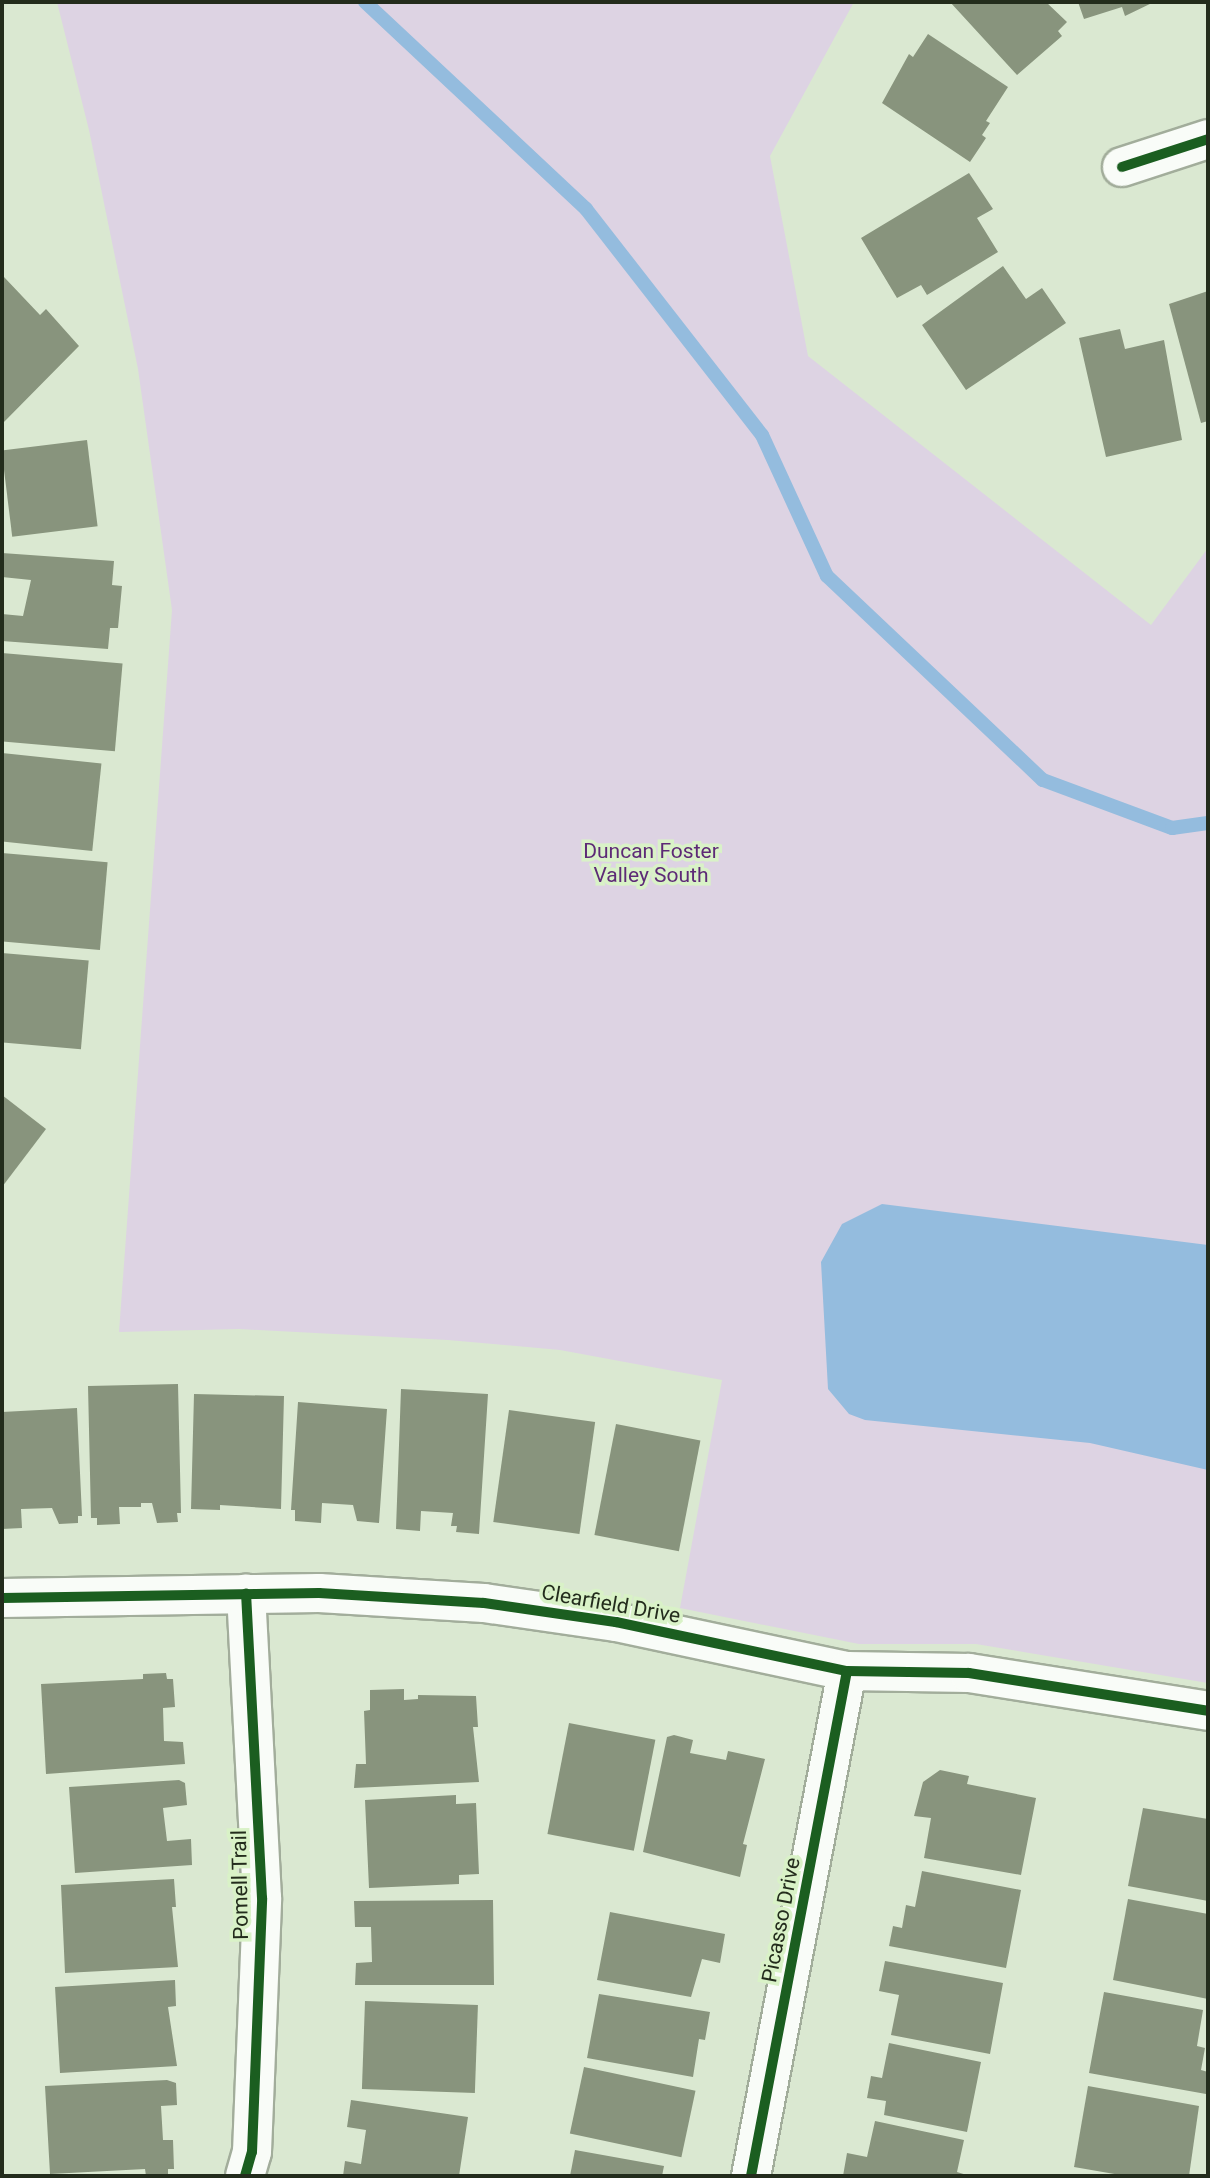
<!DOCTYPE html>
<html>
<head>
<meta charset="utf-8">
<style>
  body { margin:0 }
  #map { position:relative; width:1210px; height:2178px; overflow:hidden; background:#dae8d1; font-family:Roboto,sans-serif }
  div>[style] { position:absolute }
  .green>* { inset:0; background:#ddd3e3 }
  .water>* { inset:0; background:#94bcde }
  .stream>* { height:14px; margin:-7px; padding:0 7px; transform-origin:7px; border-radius:7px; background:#94bcde }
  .building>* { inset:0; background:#88947d; transform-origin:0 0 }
  .roads { filter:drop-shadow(2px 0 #a2ad9b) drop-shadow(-2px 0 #a2ad9b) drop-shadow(0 2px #a2ad9b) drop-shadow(0 -2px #a2ad9b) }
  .minor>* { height:38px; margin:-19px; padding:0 19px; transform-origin:19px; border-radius:19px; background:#f9fcf8 }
  .cycleway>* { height:10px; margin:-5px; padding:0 5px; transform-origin:5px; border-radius:5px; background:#1b5e20 }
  span { translate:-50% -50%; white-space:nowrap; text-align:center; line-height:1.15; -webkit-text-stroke:7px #d9f2c7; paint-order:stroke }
  .park-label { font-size:21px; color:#5d2a76 }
  .street-label { font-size:21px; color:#232c1c }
  .frame { position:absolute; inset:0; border:4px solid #232c1c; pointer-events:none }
</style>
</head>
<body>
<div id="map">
  <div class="green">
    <div style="clip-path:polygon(57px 2px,854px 2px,770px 156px,808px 356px,1151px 625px,1208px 548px,1208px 1683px,976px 1644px,859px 1644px,680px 1608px,722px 1380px,560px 1350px,448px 1340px,239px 1329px,119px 1332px,172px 610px,138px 369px,89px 130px)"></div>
  </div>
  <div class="water">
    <div style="clip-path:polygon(882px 1204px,1208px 1245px,1208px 1470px,1090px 1443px,865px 1420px,849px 1414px,828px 1389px,821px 1262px,842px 1224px)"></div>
  </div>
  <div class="stream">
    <div style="left:365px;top:2px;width:303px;rotate:43.1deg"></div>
    <div style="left:586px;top:209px;width:286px;rotate:52.1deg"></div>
    <div style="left:762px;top:435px;width:155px;rotate:65.3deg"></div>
    <div style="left:827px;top:576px;width:297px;rotate:43.4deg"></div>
    <div style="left:1043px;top:780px;width:138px;rotate:20.4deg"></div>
    <div style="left:1172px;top:828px;width:36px;rotate:-8deg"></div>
  </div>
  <div class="building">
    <div style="clip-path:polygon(950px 2px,1046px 2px,1067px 22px,1058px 31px,1062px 36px,1017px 75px)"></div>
    <div style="clip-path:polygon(1078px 2px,1154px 2px,1125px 16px,1122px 7px,1084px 19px)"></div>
    <div style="clip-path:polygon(928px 34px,1008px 87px,986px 121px,990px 123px,982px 135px,986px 138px,970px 162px,882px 103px,909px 54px,913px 57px)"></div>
    <div style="clip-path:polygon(969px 173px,993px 209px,977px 218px,998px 252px,927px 295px,921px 285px,897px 298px,861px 238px)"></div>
    <div style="clip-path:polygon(1003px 266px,1026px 299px,1042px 288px,1066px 323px,966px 390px,922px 325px)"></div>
    <div style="clip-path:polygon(4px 277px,40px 315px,46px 309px,79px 346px,2px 424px)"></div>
    <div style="clip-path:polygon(1208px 291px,1208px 421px,1201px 423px,1169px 304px)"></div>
    <div style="clip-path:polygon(1120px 329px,1125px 349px,1164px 340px,1182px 440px,1106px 457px,1079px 338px)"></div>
    <div style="left:87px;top:440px;width:87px;height:86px;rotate:83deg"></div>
    <div style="clip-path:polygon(2px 553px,114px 561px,112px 585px,122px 586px,118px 628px,110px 628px,108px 649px,2px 641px,2px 614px,23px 616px,31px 580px,2px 577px)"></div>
    <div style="left:2px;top:653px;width:121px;height:88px;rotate:5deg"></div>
    <div style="left:2px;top:753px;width:100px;height:88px;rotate:6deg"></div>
    <div style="left:2px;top:853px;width:106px;height:88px;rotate:5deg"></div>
    <div style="left:2px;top:953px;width:87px;height:89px;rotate:5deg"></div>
    <div style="clip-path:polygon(2px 1095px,46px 1129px,2px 1187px)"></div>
    <div style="clip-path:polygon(178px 1384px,181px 1513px,177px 1513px,178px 1522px,157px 1523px,152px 1503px,141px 1503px,141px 1507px,119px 1507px,120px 1524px,97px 1525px,97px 1518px,91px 1518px,88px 1386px)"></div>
    <div style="clip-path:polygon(401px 1389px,488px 1394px,479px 1534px,456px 1532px,457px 1526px,451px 1526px,453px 1513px,421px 1511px,420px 1531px,396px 1529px)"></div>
    <div style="clip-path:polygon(194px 1394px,284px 1396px,281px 1509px,220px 1505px,220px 1510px,191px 1509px)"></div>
    <div style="clip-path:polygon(298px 1402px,387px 1409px,379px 1523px,357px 1521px,353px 1505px,322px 1503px,321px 1523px,295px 1521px,295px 1510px,291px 1510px)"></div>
    <div style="clip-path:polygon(77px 1408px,82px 1516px,78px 1516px,78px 1523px,59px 1524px,52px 1508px,21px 1509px,22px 1528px,2px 1529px,2px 1412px)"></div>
    <div style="left:509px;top:1410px;width:87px;height:113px;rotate:8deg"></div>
    <div style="left:616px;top:1424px;width:86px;height:113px;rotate:11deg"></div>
    <div style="clip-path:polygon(166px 1673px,167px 1679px,173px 1679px,175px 1707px,163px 1708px,164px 1741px,183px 1742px,185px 1764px,46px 1774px,41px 1684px,143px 1679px,143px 1674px)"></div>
    <div style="clip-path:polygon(404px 1689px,404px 1700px,418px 1699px,418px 1695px,476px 1696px,478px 1727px,473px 1727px,479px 1782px,354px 1788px,356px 1764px,366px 1764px,364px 1711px,370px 1710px,370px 1690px)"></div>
    <div style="left:569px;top:1723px;width:88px;height:113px;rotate:11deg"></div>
    <div style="clip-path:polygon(674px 1735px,693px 1740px,690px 1753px,726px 1760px,728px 1751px,765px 1759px,743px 1844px,747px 1845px,740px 1877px,643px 1852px,667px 1737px)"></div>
    <div style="clip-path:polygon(940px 1770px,969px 1776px,967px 1784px,1036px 1798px,1021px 1875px,924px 1858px,931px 1818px,914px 1816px,923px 1782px)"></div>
    <div style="clip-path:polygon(179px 1780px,185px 1783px,187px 1805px,163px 1808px,167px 1841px,191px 1839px,192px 1865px,75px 1873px,69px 1787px)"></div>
    <div style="clip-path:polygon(456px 1795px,456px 1804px,476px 1803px,479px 1874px,459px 1875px,459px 1884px,369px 1888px,365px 1800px)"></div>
    <div style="clip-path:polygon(1143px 1808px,1208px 1819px,1208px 1901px,1128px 1886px)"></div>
    <div style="clip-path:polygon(922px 1871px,1021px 1890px,1006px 1968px,889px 1946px,893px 1926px,902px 1928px,906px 1905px,915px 1907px)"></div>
    <div style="clip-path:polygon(174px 1879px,176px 1907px,172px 1907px,178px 1967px,65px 1973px,61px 1885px)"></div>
    <div style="clip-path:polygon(1128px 1899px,1208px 1914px,1208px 1999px,1113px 1980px)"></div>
    <div style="clip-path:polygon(493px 1900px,494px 1985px,355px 1985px,356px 1963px,372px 1962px,371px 1927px,355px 1927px,354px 1901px)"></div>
    <div style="clip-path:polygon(610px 1912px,725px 1934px,720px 1963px,702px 1959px,691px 1997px,597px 1980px)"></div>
    <div style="clip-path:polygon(885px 1961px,1003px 1983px,990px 2054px,891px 2035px,899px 1995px,879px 1991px)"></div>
    <div style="clip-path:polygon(175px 1980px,176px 2006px,168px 2007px,177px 2066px,60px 2073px,55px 1987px)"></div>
    <div style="clip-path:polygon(1104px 1992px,1203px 2010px,1197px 2046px,1205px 2048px,1201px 2070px,1208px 2072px,1206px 2094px,1089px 2073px)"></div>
    <div style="clip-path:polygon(599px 1994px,710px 2012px,705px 2040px,699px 2039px,693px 2077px,587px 2058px)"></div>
    <div style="left:365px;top:2001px;width:113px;height:88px;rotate:2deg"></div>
    <div style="clip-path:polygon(889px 2043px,981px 2062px,967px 2132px,884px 2115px,886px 2101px,867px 2098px,871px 2076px,882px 2078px)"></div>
    <div style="left:584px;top:2067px;width:114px;height:68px;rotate:12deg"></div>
    <div style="clip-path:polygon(167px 2080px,176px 2083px,177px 2105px,161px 2106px,163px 2140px,173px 2140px,174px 2169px,168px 2169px,168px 2175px,146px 2176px,145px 2169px,50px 2174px,45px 2086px)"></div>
    <div style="clip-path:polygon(1088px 2086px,1199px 2106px,1189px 2176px,1126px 2176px,1074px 2167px)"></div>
    <div style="clip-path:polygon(351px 2100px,468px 2117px,459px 2176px,343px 2176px,345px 2161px,361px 2164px,366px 2130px,347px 2127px)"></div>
    <div style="clip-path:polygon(875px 2121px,964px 2140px,957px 2172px,970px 2176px,843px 2176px,847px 2153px,867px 2157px)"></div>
    <div style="clip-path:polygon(575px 2150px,664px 2166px,662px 2176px,570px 2176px)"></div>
  </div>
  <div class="roads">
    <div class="minor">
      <div style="left:1122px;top:167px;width:90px;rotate:-18deg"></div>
      <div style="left:2px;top:1598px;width:317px;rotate:-0.9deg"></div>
      <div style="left:319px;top:1593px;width:165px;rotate:3.5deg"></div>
      <div style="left:484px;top:1603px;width:133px;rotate:8.2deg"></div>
      <div style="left:616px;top:1622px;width:236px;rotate:12deg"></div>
      <div style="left:847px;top:1671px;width:122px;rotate:0.9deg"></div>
      <div style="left:969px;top:1673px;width:242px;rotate:9deg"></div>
      <div style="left:245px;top:2176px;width:25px;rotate:-74deg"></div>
      <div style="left:252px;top:2152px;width:254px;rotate:-87.7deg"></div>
      <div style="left:262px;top:1898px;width:305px;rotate:-93deg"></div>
      <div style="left:751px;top:2176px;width:514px;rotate:-79.24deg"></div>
    </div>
  </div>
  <div class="cycleway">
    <div style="left:1122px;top:167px;width:90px;rotate:-18deg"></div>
    <div style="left:2px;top:1598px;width:317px;rotate:-0.9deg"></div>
    <div style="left:319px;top:1593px;width:165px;rotate:3.5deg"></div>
    <div style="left:484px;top:1603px;width:133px;rotate:8.2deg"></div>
    <div style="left:616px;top:1622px;width:236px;rotate:12deg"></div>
    <div style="left:847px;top:1671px;width:122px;rotate:0.9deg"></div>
    <div style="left:969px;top:1673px;width:242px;rotate:9deg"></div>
    <div style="left:245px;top:2176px;width:25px;rotate:-74deg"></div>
    <div style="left:252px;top:2152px;width:254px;rotate:-87.7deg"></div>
    <div style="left:262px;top:1898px;width:305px;rotate:-93deg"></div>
    <div style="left:751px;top:2176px;width:514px;rotate:-79.24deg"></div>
  </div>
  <div class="park-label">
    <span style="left:651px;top:863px">Duncan Foster<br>Valley South</span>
  </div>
  <div class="street-label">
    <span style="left:611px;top:1604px;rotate:10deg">Clearfield Drive</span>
    <span style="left:240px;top:1885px;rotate:-91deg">Pomell Trail</span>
    <span style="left:781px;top:1920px;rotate:-79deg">Picasso Drive</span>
  </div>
  <div class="frame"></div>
</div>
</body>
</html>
